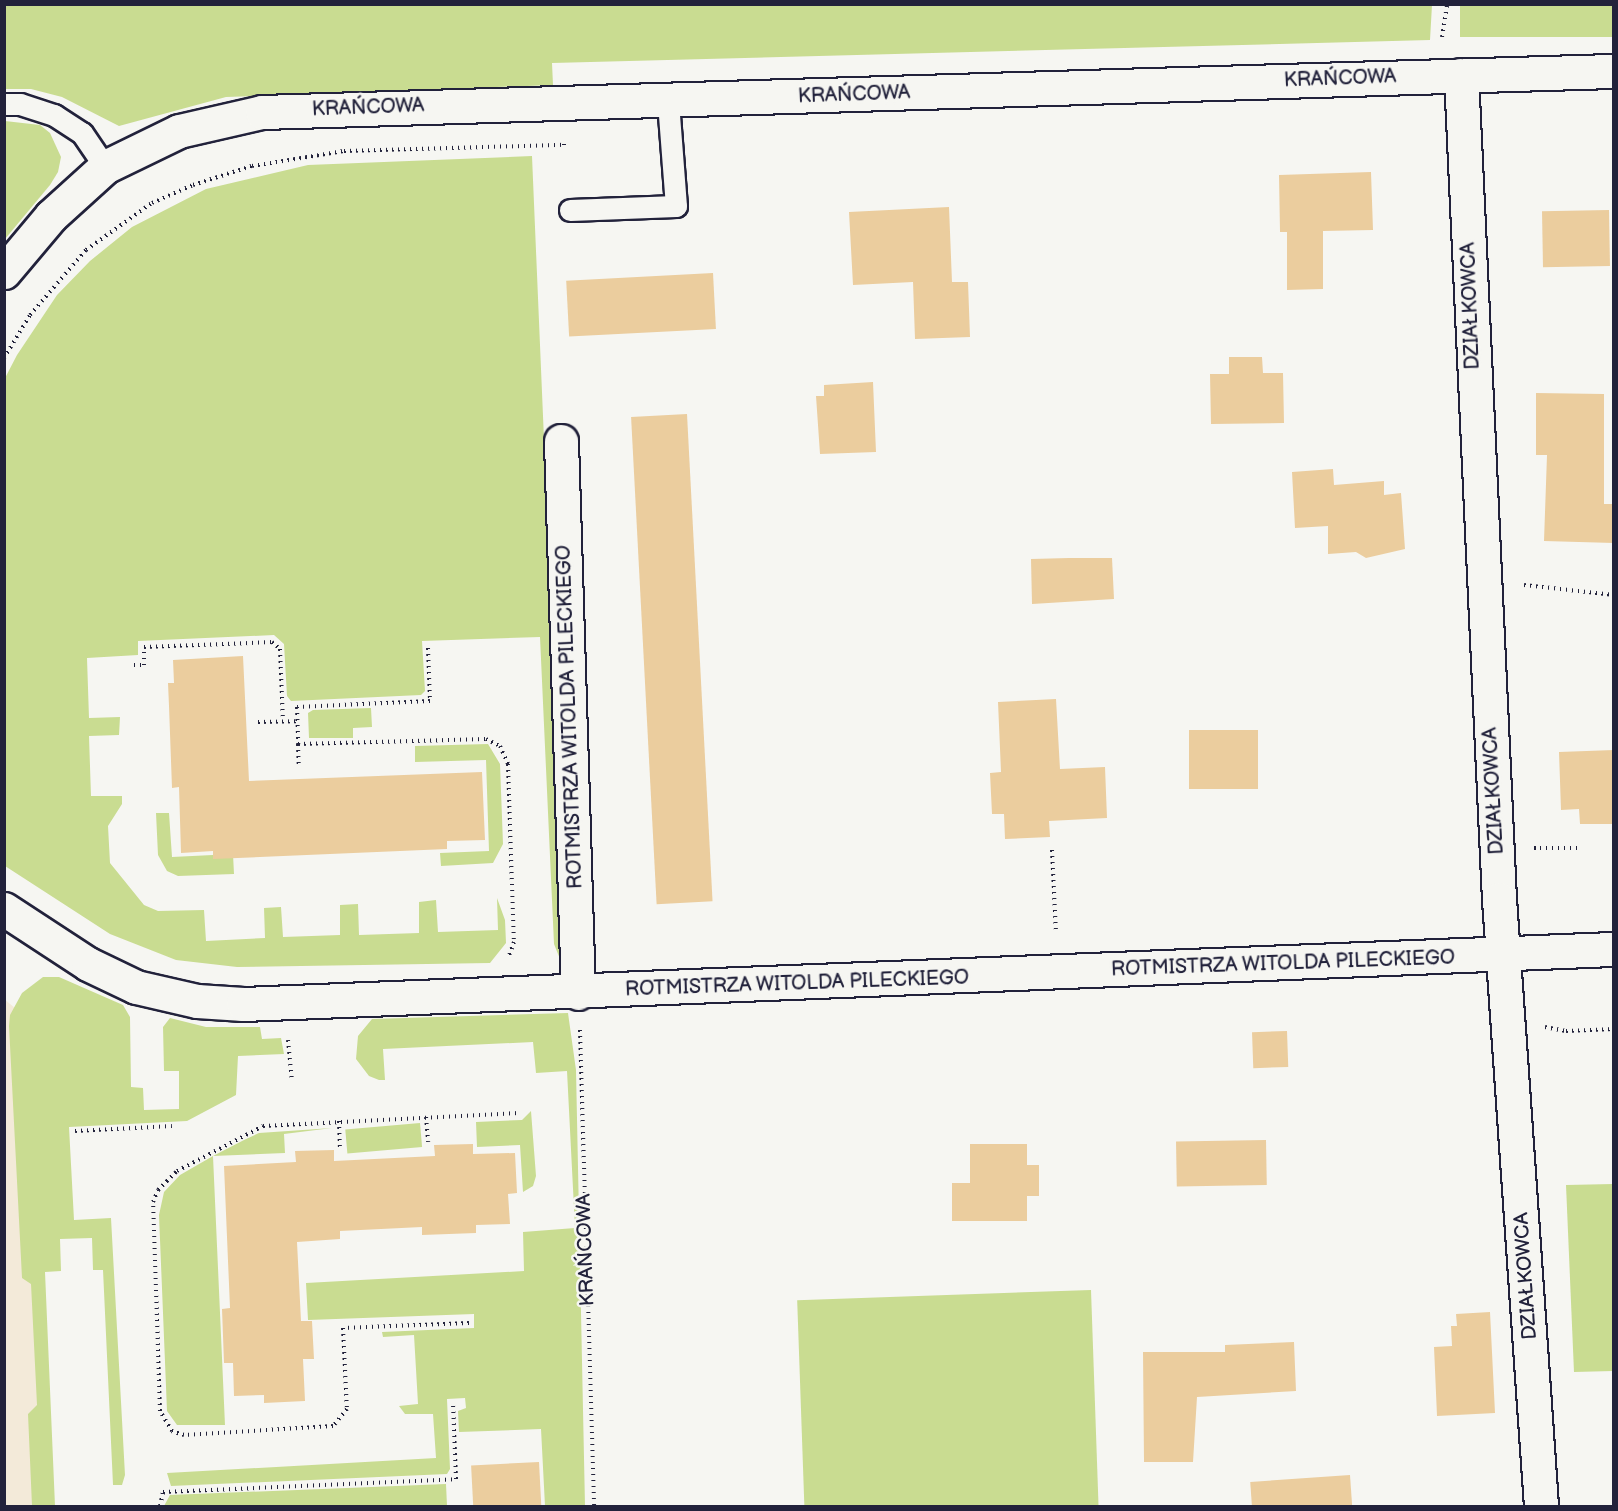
<!DOCTYPE html>
<html>
<head>
<meta charset="utf-8">
<style>
  body { margin:0 }
  #map { position:relative; width:1618px; height:1511px; overflow:hidden; background:#f6f6f2; font-family:"Balsamiq Sans",sans-serif }
  div>[style] { position:absolute }
  .built>* { inset:0; background:#f3ead9 }
  .green>* { inset:0; background:#c9dc91; transform-origin:0 0 }
  .building>* { inset:0; background:#ebcd9e; transform-origin:0 0 }
  .path>* { height:4px; margin-top:-2px; transform-origin:0; background:repeating-linear-gradient(90deg,#22223b 0 1.5px,transparent 0 6px) }
  .roads { filter:drop-shadow(2px 0 #22223b) drop-shadow(-2px 0 #22223b) drop-shadow(0 2px #22223b) drop-shadow(0 -2px #22223b) }
  .lane>* { height:21px; margin:-10.5px; padding:0 10.5px; transform-origin:10.5px; border-radius:10.5px; background:#f6f6f2 }
  .street>* { height:33px; margin:-16.5px; padding:0 16.5px; transform-origin:16.5px; border-radius:16.5px; background:#f6f6f2 }
  span { translate:-50% -50%; white-space:nowrap; text-align:center; line-height:1.15; -webkit-text-stroke:5px #f6f6f2; paint-order:stroke }
  .street-label { font-size:20px; color:#22223b }
  .frame { position:absolute; inset:0; border:6px solid #22223b; pointer-events:none }
</style>
</head>
<body>
<div id="map">
  <div class="built">
    <div style="clip-path:polygon(4px 999px,27px 1018px,50px 1506px,5px 1506px)"></div>
  </div>
  <div class="green">
    <div style="clip-path:polygon(4px 5px,5px 4px,1432px 5px,1430px 40px,552px 63px,553px 85px,226px 97px,119px 126px,62px 97px,31px 89px,5px 89px)"></div>
    <div style="left:1460px;top:5px;width:153px;height:32px"></div>
    <div style="clip-path:polygon(5px 121px,40px 125px,50px 133px,61px 157px,58px 172px,50px 185px,5px 239px)"></div>
    <div style="clip-path:polygon(532px 156px,566px 959px,560px 959px,554px 944px,540px 637px,422px 641px,425px 691px,421px 695px,291px 701px,287px 696px,284px 644px,274px 635px,138px 641px,138px 655px,87px 658px,89px 718px,120px 717px,119px 735px,89px 736px,91px 796px,122px 796px,122px 804px,108px 826px,110px 863px,144px 905px,158px 911px,204px 910px,206px 941px,265px 938px,264px 908px,281px 907px,283px 937px,340px 935px,340px 905px,358px 904px,359px 935px,419px 933px,419px 902px,436px 900px,438px 932px,498px 930px,497px 898px,505px 920px,506px 943px,490px 963px,237px 967px,176px 960px,110px 934px,5px 866px,4px 380px,17px 355px,57px 295px,90px 261px,132px 227px,206px 189px,308px 165px)"></div>
    <div style="clip-path:polygon(371px 708px,372px 727px,353px 728px,353px 738px,309px 738px,308px 713px,313px 710px)"></div>
    <div style="clip-path:polygon(488px 744px,500px 764px,503px 844px,493px 863px,441px 866px,440px 853px,489px 851px,486px 760px,415px 762px,415px 746px)"></div>
    <div style="clip-path:polygon(156px 813px,169px 813px,172px 857px,233px 854px,234px 874px,178px 876px,167px 871px,158px 855px)"></div>
    <div style="clip-path:polygon(43px 977px,59px 977px,123px 1005px,130px 1017px,131px 1087px,143px 1088px,144px 1110px,179px 1109px,179px 1071px,164px 1071px,163px 1027px,170px 1018px,206px 1027px,260px 1027px,262px 1039px,281px 1038px,284px 1054px,238px 1056px,236px 1095px,187px 1121px,69px 1127px,74px 1220px,111px 1218px,125px 1475px,122px 1485px,113px 1485px,103px 1270px,93px 1270px,92px 1238px,60px 1239px,61px 1271px,45px 1272px,55px 1506px,32px 1506px,28px 1414px,37px 1405px,31px 1284px,22px 1278px,9px 1026px,10px 1015px,22px 993px)"></div>
    <div style="clip-path:polygon(568px 1013px,576px 1070px,585px 1506px,545px 1506px,541px 1429px,459px 1432px,458px 1411px,466px 1408px,465px 1398px,447px 1399px,450px 1469px,447px 1474px,171px 1486px,167px 1473px,436px 1458px,433px 1414px,405px 1414px,399px 1406px,418px 1404px,414px 1335px,383px 1337px,382px 1332px,474px 1328px,474px 1314px,308px 1320px,306px 1283px,524px 1271px,523px 1232px,575px 1228px,567px 1071px,536px 1073px,533px 1042px,383px 1049px,385px 1080px,379px 1080px,369px 1076px,356px 1059px,358px 1036px,372px 1019px)"></div>
    <div style="clip-path:polygon(531px 1111px,536px 1176px,533px 1186px,523px 1192px,520px 1145px,477px 1147px,476px 1122px,522px 1120px)"></div>
    <div style="left:420px;top:1123px;width:24px;height:75px;rotate:85deg"></div>
    <div style="clip-path:polygon(332px 1128px,284px 1134px,285px 1153px,213px 1156px,225px 1425px,177px 1425px,167px 1411px,159px 1215px,164px 1192px,180px 1175px,213px 1156px,244px 1140px,259px 1133px)"></div>
    <div style="clip-path:polygon(1613px 1184px,1613px 1371px,1574px 1372px,1566px 1185px)"></div>
    <div style="left:1091px;top:1290px;width:216px;height:294px;rotate:88deg"></div>
    <div style="clip-path:polygon(446px 1484px,447px 1506px,164px 1506px,170px 1495px)"></div>
  </div>
  <div class="building">
    <div style="clip-path:polygon(1371px 172px,1373px 230px,1323px 231px,1323px 289px,1287px 290px,1287px 232px,1280px 232px,1279px 175px)"></div>
    <div style="clip-path:polygon(949px 207px,952px 282px,968px 282px,970px 337px,915px 339px,913px 282px,853px 285px,849px 212px)"></div>
    <div style="left:1609px;top:210px;width:56px;height:67px;rotate:89deg"></div>
    <div style="left:713px;top:273px;width:56px;height:147px;rotate:87deg"></div>
    <div style="clip-path:polygon(1229px 357px,1262px 357px,1263px 373px,1283px 373px,1284px 423px,1211px 424px,1210px 374px,1229px 374px)"></div>
    <div style="clip-path:polygon(873px 382px,876px 452px,820px 454px,816px 396px,824px 396px,824px 385px)"></div>
    <div style="clip-path:polygon(1536px 393px,1604px 394px,1604px 504px,1614px 504px,1614px 543px,1544px 541px,1547px 455px,1536px 455px)"></div>
    <div style="left:687px;top:414px;width:488px;height:56px;rotate:87deg"></div>
    <div style="clip-path:polygon(1333px 469px,1334px 485px,1384px 481px,1384px 495px,1401px 493px,1405px 549px,1366px 558px,1356px 552px,1328px 554px,1328px 526px,1295px 528px,1292px 472px)"></div>
    <div style="clip-path:polygon(1069px 558px,1112px 558px,1114px 599px,1032px 604px,1031px 559px)"></div>
    <div style="clip-path:polygon(243px 656px,249px 781px,482px 772px,485px 840px,447px 841px,447px 849px,213px 859px,213px 851px,181px 853px,179px 787px,172px 788px,169px 706px,168px 683px,174px 683px,173px 660px)"></div>
    <div style="clip-path:polygon(1056px 699px,1060px 769px,1105px 767px,1107px 818px,1049px 821px,1050px 837px,1005px 839px,1004px 814px,992px 814px,990px 773px,1001px 772px,998px 702px)"></div>
    <div style="left:1189px;top:730px;width:69px;height:59px"></div>
    <div style="clip-path:polygon(1614px 750px,1614px 824px,1580px 824px,1579px 809px,1561px 810px,1559px 752px)"></div>
    <div style="left:1287px;top:1031px;width:36px;height:35px;rotate:88deg"></div>
    <div style="left:1266px;top:1140px;width:45px;height:90px;rotate:89deg"></div>
    <div style="clip-path:polygon(473px 1144px,473px 1154px,515px 1153px,517px 1193px,508px 1194px,510px 1224px,476px 1225px,476px 1233px,422px 1235px,422px 1227px,340px 1231px,340px 1239px,297px 1242px,301px 1321px,312px 1321px,314px 1359px,303px 1359px,305px 1401px,264px 1403px,264px 1395px,234px 1396px,233px 1363px,224px 1363px,222px 1309px,230px 1308px,224px 1166px,296px 1162px,295px 1151px,334px 1150px,334px 1161px,435px 1156px,434px 1145px)"></div>
    <div style="clip-path:polygon(970px 1144px,1027px 1144px,1027px 1165px,1039px 1165px,1039px 1196px,1027px 1196px,1027px 1221px,952px 1221px,952px 1183px,970px 1183px)"></div>
    <div style="clip-path:polygon(1490px 1312px,1495px 1413px,1437px 1416px,1434px 1347px,1452px 1346px,1451px 1326px,1457px 1326px,1456px 1314px)"></div>
    <div style="clip-path:polygon(1294px 1342px,1296px 1391px,1197px 1397px,1193px 1462px,1144px 1462px,1143px 1352px,1225px 1352px,1225px 1345px)"></div>
    <div style="left:539px;top:1462px;width:44px;height:68px;rotate:87deg"></div>
    <div style="left:1350px;top:1475px;width:31px;height:100px;rotate:86deg"></div>
  </div>
  <div class="path">
    <div style="left:1442px;top:37px;width:33px;rotate:-81deg"></div>
    <div style="left:4px;top:358px;width:50px;rotate:-58.8deg"></div>
    <div style="left:30px;top:315px;width:86px;rotate:-49.3deg"></div>
    <div style="left:86px;top:250px;width:81px;rotate:-35.5deg"></div>
    <div style="left:152px;top:203px;width:45px;rotate:-23.7deg"></div>
    <div style="left:193px;top:185px;width:62px;rotate:-17.9deg"></div>
    <div style="left:252px;top:166px;width:93px;rotate:-9.3deg"></div>
    <div style="left:344px;top:151px;width:220px;rotate:-1.6deg"></div>
    <div style="left:564px;top:145px;width:4px;rotate:-90deg"></div>
    <div style="left:1524px;top:585px;width:91px;rotate:6.3deg"></div>
    <div style="left:428px;top:648px;width:53px;rotate:87.8deg"></div>
    <div style="left:430px;top:701px;width:133px;rotate:177.4deg"></div>
    <div style="left:297px;top:707px;width:37px;rotate:88deg"></div>
    <div style="left:298px;top:744px;width:188px;rotate:-1.5deg"></div>
    <div style="left:486px;top:739px;width:16px;rotate:27deg"></div>
    <div style="left:500px;top:746px;width:20px;rotate:66deg"></div>
    <div style="left:508px;top:764px;width:178px;rotate:88.1deg"></div>
    <div style="left:514px;top:942px;width:15px;rotate:110deg"></div>
    <div style="left:134px;top:665px;width:10px"></div>
    <div style="left:144px;top:665px;width:18px;rotate:-90deg"></div>
    <div style="left:144px;top:647px;width:128px;rotate:-2.2deg"></div>
    <div style="left:272px;top:642px;width:11px;rotate:41deg"></div>
    <div style="left:280px;top:649px;width:72px;rotate:87.6deg"></div>
    <div style="left:258px;top:722px;width:39px;rotate:-1deg"></div>
    <div style="left:298px;top:744px;width:23px;rotate:88deg"></div>
    <div style="left:1534px;top:848px;width:46px"></div>
    <div style="left:1052px;top:850px;width:83px;rotate:87.2deg"></div>
    <div style="left:1545px;top:1027px;width:21px;rotate:11deg"></div>
    <div style="left:1566px;top:1031px;width:48px;rotate:-2.4deg"></div>
    <div style="left:580px;top:1030px;width:476px;rotate:88.3deg"></div>
    <div style="left:288px;top:1040px;width:41px;rotate:84.4deg"></div>
    <div style="left:426px;top:1117px;width:25px;rotate:85deg"></div>
    <div style="left:339px;top:1121px;width:27px;rotate:88deg"></div>
    <div style="left:75px;top:1131px;width:97px;rotate:-3deg"></div>
    <div style="left:469px;top:1323px;width:126px;rotate:177.7deg"></div>
    <div style="left:343px;top:1328px;width:81px;rotate:87.2deg"></div>
    <div style="left:347px;top:1409px;width:22px;rotate:129deg"></div>
    <div style="left:333px;top:1426px;width:149px;rotate:176.5deg"></div>
    <div style="left:184px;top:1435px;width:13px;rotate:-162deg"></div>
    <div style="left:172px;top:1431px;width:23px;rotate:-121deg"></div>
    <div style="left:160px;top:1411px;width:209px;rotate:-91.9deg"></div>
    <div style="left:153px;top:1202px;width:13px;rotate:-67deg"></div>
    <div style="left:158px;top:1190px;width:27px;rotate:-45deg"></div>
    <div style="left:177px;top:1171px;width:97px;rotate:-27.6deg"></div>
    <div style="left:263px;top:1126px;width:257px;rotate:-2.9deg"></div>
    <div style="left:160px;top:1506px;width:14px;rotate:-78deg"></div>
    <div style="left:163px;top:1492px;width:293px;rotate:-2.5deg"></div>
    <div style="left:456px;top:1479px;width:74px;rotate:-92.3deg"></div>
  </div>
  <div class="roads">
    <div class="lane">
      <div style="left:4px;top:104px;width:16px"></div>
      <div style="left:20px;top:104px;width:36px;rotate:18deg"></div>
      <div style="left:54px;top:115px;width:33px;rotate:33deg"></div>
      <div style="left:82px;top:133px;width:41px;rotate:55.9deg"></div>
      <div style="left:570px;top:210px;width:106px;rotate:-2.2deg"></div>
      <div style="left:676px;top:206px;width:105px;rotate:-94.4deg"></div>
    </div>
    <div class="street">
      <div style="left:1461px;top:75px;width:825px;rotate:87.36deg"></div>
      <div style="left:1499px;top:899px;width:608px;rotate:86.04deg"></div>
      <div style="left:4px;top:272px;width:73px;rotate:-50deg"></div>
      <div style="left:51px;top:216px;width:73px;rotate:-42.2deg"></div>
      <div style="left:105px;top:167px;width:82px;rotate:-25.9deg"></div>
      <div style="left:179px;top:131px;width:85px;rotate:-12.9deg"></div>
      <div style="left:262px;top:112px;width:1353px;rotate:-1.74deg"></div>
      <div style="left:561px;top:441px;width:552px;rotate:88.24deg"></div>
      <div style="left:4px;top:909px;width:100px;rotate:33.2deg"></div>
      <div style="left:88px;top:964px;width:53px;rotate:25.6deg"></div>
      <div style="left:136px;top:987px;width:63px;rotate:12.9deg"></div>
      <div style="left:197px;top:1001px;width:46px;rotate:3.7deg"></div>
      <div style="left:243px;top:1004px;width:1372px;rotate:-2.3deg"></div>
    </div>
  </div>
  <div class="street-label">
    <span style="left:1340px;top:79px;rotate:-2deg">KRAŃCOWA</span>
    <span style="left:854px;top:95px;rotate:-2deg">KRAŃCOWA</span>
    <span style="left:368px;top:108px;rotate:-2deg">KRAŃCOWA</span>
    <span style="left:1471px;top:306px;rotate:-92deg">DZIAŁKOWCA</span>
    <span style="left:570px;top:717px;rotate:-92deg">ROTMISTRZA WITOLDA PILECKIEGO</span>
    <span style="left:1494px;top:791px;rotate:-93deg">DZIAŁKOWCA</span>
    <span style="left:1283px;top:964px;rotate:-2deg">ROTMISTRZA WITOLDA PILECKIEGO</span>
    <span style="left:797px;top:984px;rotate:-2deg">ROTMISTRZA WITOLDA PILECKIEGO</span>
    <span style="left:586px;top:1250px;rotate:-92deg">KRAŃCOWA</span>
    <span style="left:1526px;top:1276px;rotate:-94deg">DZIAŁKOWCA</span>
  </div>
  <div class="frame"></div>
</div>
</body>
</html>
